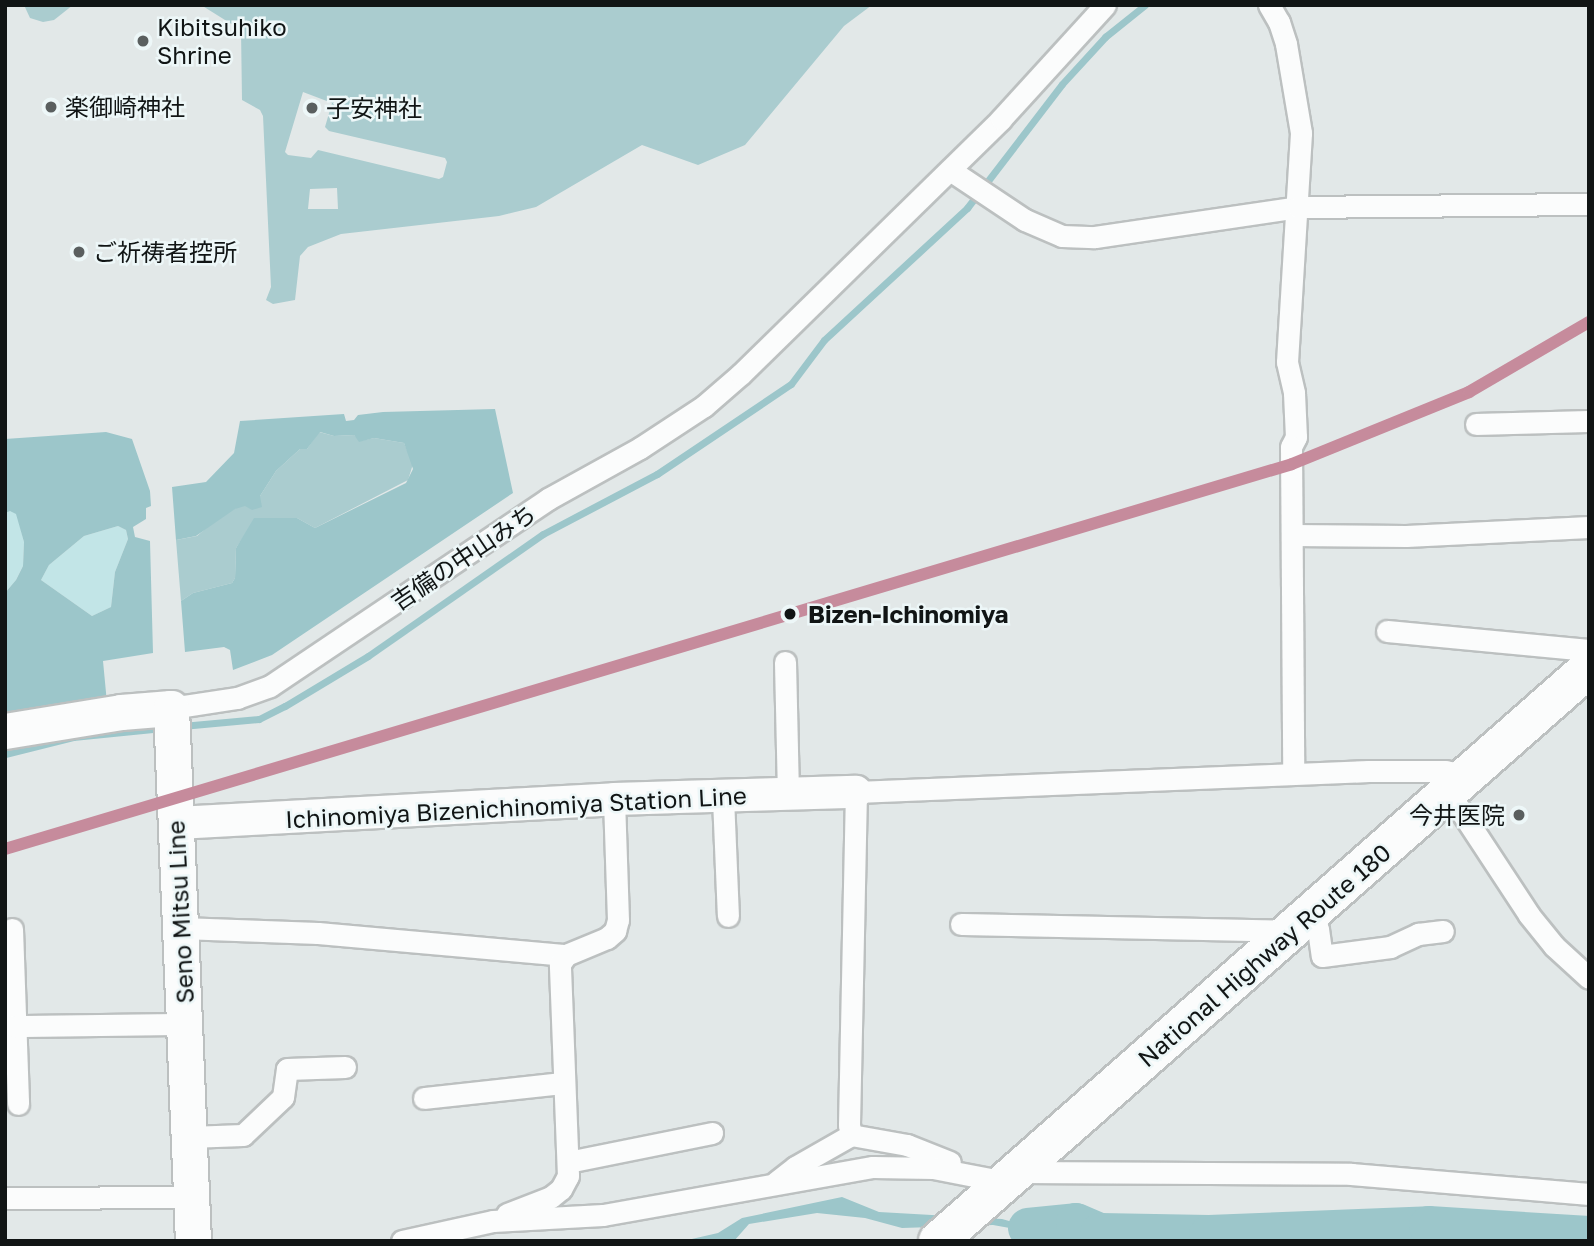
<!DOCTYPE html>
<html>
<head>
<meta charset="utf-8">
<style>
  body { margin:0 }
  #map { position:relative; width:1594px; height:1246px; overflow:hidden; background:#e2e8e8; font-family:"Golos Text","Noto Sans JP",sans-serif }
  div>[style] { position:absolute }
  .green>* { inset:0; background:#c2e5e7 }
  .forest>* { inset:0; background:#aacccf }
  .water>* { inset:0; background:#9cc6ca }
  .stream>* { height:7px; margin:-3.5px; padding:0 3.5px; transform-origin:3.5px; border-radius:3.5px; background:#9cc6ca }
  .river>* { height:40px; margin:-20px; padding:0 20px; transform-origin:20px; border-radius:20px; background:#9cc6ca }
  .roads { filter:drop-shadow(2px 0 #bcc0c0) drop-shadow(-2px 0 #bcc0c0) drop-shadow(0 2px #bcc0c0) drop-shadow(0 -2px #bcc0c0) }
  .street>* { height:21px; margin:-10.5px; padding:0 10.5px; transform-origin:10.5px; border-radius:10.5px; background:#fbfcfc }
  .secondary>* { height:32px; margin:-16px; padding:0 16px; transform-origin:16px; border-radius:16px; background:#fbfcfc }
  .primary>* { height:35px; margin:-17.5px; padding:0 17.5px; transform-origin:17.5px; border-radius:17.5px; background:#fbfcfc }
  .highway>* { height:38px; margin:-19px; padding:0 19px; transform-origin:19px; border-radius:19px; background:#fbfcfc }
  .rail-1>* { height:12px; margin:-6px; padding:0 6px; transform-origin:6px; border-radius:6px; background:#c68b9c }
  .dots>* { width:19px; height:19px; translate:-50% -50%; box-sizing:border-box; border:4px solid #edf7f8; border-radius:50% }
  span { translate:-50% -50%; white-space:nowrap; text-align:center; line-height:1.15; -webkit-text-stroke:5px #edf7f8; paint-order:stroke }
  .poi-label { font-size:24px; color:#111515 }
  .left { translate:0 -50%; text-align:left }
  .right { translate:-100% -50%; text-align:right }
  .street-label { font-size:24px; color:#111515 }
  .stop-label { font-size:24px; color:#111515; font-weight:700 }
  .frame { position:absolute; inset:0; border:7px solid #111515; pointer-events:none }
</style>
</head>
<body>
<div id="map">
  <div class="green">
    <div style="clip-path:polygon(10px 510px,17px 514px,24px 542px,23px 566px,16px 580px,5px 593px,5px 513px)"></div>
    <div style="clip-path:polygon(118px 526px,126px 530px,128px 539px,115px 572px,111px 607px,92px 616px,41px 580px,49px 565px,84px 536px)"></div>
  </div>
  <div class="forest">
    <div style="clip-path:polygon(24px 5px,73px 5px,54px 20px,43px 22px,30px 18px)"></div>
    <div style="clip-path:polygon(evenodd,201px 5px,872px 5px,844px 26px,745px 145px,698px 165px,642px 145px,536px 207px,499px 216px,341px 234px,308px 247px,300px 256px,295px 300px,273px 304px,266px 300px,271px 287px,263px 116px,260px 110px,242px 100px,241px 30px,201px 5px,303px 92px,332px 103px,325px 127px,329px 131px,445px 158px,447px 162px,443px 177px,439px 179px,318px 150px,311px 158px,288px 155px,285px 152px,303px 92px,201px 5px,337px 188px,338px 209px,308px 209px,310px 189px,337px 188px)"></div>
    <div style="clip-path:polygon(319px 432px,334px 436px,354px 435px,360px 441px,374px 438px,404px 443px,413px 464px,408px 480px,315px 528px,297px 518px,254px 521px,236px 548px,235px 578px,232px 583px,193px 593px,181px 601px,176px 540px,197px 536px,222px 515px,260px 496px,276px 471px,300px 449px,307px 449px)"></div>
  </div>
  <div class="water">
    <div style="clip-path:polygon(495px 409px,513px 493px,272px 655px,233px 670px,230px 650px,224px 647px,185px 652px,181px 601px,193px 593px,232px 583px,235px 578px,236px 548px,254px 518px,297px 518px,315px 528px,406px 483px,413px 469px,404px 443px,374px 438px,359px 442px,354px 435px,334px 436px,320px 432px,307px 449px,300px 449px,276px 471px,260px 496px,262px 507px,252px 510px,245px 506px,235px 509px,196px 536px,176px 540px,172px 487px,206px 482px,234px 453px,240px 421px,344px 414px,346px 421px,354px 420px,358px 415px,383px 412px)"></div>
    <div style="clip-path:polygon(evenodd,106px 432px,132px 439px,150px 491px,151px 506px,146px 508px,146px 519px,133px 527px,135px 537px,150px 541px,153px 653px,103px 661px,107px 703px,5px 721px,5px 593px,16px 580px,23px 566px,24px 542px,16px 514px,10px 511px,5px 513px,5px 439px,106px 432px,118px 526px,126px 530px,128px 539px,115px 572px,111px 607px,92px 616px,41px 580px,49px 565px,84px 536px,118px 526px)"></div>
    <div style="clip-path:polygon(842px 1197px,879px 1212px,1002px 1219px,1030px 1227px,1068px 1214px,1090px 1216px,1081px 1229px,1044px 1234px,993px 1225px,902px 1228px,865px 1218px,817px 1213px,749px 1224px,734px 1241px,683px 1241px,718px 1233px,742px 1218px)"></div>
  </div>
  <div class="stream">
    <div style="left:182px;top:726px;width:77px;rotate:-5.2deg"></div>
    <div style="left:259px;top:719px;width:29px;rotate:-27deg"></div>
    <div style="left:285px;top:706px;width:97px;rotate:-31.1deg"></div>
    <div style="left:368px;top:656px;width:213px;rotate:-34.9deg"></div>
    <div style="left:543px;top:534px;width:129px;rotate:-27.8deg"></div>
    <div style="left:657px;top:474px;width:161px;rotate:-33.9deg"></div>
    <div style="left:791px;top:384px;width:55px;rotate:-53.1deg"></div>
    <div style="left:824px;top:340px;width:195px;rotate:-42.7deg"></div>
    <div style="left:967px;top:208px;width:156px;rotate:-52.5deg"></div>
    <div style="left:1062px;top:84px;width:64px;rotate:-47.5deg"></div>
    <div style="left:1105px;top:37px;width:51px;rotate:-38.7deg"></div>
    <div style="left:5px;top:754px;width:70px;rotate:-14deg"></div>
    <div style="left:73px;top:737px;width:90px;rotate:-5.7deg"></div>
  </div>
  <div class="river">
    <div style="left:1028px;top:1228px;width:48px;rotate:-5.9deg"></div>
    <div style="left:1076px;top:1223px;width:26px;rotate:23deg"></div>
    <div style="left:1100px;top:1233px;width:109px;rotate:1.1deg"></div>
    <div style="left:1209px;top:1235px;width:220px;rotate:-2.3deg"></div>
    <div style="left:1429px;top:1226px;width:160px;rotate:3.6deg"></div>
  </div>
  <div class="roads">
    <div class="street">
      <div style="left:1269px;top:5px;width:20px;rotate:60deg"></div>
      <div style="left:1279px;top:22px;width:23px;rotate:72deg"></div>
      <div style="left:1286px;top:44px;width:90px;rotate:80.4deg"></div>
      <div style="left:1301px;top:133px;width:229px;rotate:93.5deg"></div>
      <div style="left:1287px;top:362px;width:32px;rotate:77deg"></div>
      <div style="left:1294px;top:393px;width:44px;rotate:87.4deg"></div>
      <div style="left:1296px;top:437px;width:11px;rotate:117deg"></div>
      <div style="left:1291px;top:447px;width:326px;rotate:89.6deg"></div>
      <div style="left:950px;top:170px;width:90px;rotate:33.7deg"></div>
      <div style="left:1025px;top:220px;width:40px;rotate:23.4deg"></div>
      <div style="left:1062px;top:236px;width:33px;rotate:2deg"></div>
      <div style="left:1095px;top:237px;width:205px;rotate:-8.4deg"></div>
      <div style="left:1298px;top:207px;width:291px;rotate:-0.6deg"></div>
      <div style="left:1476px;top:424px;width:113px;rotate:-1.5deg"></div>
      <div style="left:1292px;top:535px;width:114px;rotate:0.5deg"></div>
      <div style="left:1406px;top:536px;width:183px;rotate:-2.8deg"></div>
      <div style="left:1387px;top:631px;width:203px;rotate:5.4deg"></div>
      <div style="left:785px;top:662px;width:133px;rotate:88.7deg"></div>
      <div style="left:171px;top:708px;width:67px;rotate:-8.6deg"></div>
      <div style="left:237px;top:698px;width:35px;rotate:-20deg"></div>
      <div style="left:270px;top:686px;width:335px;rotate:-33.9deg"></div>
      <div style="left:548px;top:499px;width:105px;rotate:-29deg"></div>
      <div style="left:640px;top:448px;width:77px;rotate:-33.3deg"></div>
      <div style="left:704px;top:406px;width:49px;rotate:-40.9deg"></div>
      <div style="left:741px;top:374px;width:364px;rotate:-44.4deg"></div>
      <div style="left:1001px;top:119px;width:154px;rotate:-47.6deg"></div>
      <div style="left:1449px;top:793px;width:146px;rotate:56.7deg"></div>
      <div style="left:1529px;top:915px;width:40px;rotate:51deg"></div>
      <div style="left:1554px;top:946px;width:47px;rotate:42.4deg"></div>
      <div style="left:723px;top:798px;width:118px;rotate:87.6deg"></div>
      <div style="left:1307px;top:917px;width:16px;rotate:47deg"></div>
      <div style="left:1318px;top:929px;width:27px;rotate:82deg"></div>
      <div style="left:1322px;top:956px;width:69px;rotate:-7.5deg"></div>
      <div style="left:1390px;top:947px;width:31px;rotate:-25deg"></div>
      <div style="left:1418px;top:934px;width:25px;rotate:-7deg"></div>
      <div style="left:961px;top:924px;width:328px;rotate:1.2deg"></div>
      <div style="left:181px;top:928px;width:137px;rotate:2.1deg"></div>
      <div style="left:318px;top:933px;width:249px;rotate:5.1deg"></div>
      <div style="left:12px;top:929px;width:175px;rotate:88deg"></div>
      <div style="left:15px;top:1026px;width:170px;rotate:-0.7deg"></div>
      <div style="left:424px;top:1098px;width:140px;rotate:-6.2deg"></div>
      <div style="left:851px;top:1135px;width:10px;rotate:-101deg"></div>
      <div style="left:849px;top:1125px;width:333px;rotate:-88.8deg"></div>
      <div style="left:856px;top:792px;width:513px;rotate:-2.34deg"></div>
      <div style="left:1369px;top:771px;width:76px"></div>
      <div style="left:1445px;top:771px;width:23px;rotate:10deg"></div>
      <div style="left:189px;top:1137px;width:54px;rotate:-2.1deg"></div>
      <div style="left:243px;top:1135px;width:55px;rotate:-43.5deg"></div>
      <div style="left:283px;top:1097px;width:28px;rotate:-82deg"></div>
      <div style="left:287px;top:1069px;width:58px;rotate:-2deg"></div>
      <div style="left:568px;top:1162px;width:147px;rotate:-11.4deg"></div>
      <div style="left:1017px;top:1172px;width:334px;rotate:0.3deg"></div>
      <div style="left:1351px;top:1174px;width:239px;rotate:4.8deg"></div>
      <div style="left:776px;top:1182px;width:24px;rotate:-38deg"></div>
      <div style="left:795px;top:1167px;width:64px;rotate:-29.7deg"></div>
      <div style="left:851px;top:1135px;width:57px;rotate:10.1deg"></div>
      <div style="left:907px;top:1145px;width:46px;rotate:21.6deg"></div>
      <div style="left:5px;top:1198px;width:186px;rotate:-0.3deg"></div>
      <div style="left:507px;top:1214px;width:47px;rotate:-21.1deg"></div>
      <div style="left:551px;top:1197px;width:13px;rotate:-39deg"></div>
      <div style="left:561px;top:1189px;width:15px;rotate:-62deg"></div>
      <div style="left:568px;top:1176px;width:212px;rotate:-92.2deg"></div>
      <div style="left:560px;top:964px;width:11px;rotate:-56deg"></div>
      <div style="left:566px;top:955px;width:44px;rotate:-22.5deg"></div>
      <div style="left:607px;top:938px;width:11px;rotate:-41deg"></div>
      <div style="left:615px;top:931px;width:11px;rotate:-75deg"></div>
      <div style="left:618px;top:920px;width:121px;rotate:-91.9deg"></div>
      <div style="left:402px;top:1241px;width:93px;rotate:-12.4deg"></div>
      <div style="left:493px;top:1221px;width:110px;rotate:-3.1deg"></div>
      <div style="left:603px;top:1215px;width:274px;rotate:-10.1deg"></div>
      <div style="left:873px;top:1167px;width:60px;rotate:1deg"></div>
      <div style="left:933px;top:1168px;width:73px;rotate:11deg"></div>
    </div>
    <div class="secondary">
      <div style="left:177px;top:823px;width:438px;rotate:-3.1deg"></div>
      <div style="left:614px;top:799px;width:242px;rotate:-1.7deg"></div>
    </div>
    <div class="primary">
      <div style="left:5px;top:731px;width:118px;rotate:-9.3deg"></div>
      <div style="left:121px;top:712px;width:50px;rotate:-4.6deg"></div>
      <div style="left:171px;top:708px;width:533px;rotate:87.64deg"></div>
    </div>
    <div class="highway">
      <div style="left:938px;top:1241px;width:867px;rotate:-41.35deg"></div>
    </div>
  </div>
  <div class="rail-1">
    <div style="left:5px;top:849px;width:1343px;rotate:-16.65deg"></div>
    <div style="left:1292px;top:464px;width:191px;rotate:-22.1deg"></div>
    <div style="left:1469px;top:392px;width:139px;rotate:-30.3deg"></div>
  </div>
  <div class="dots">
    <div style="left:143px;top:41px;background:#5a5f5f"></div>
    <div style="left:51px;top:107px;background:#5a5f5f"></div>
    <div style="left:312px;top:108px;background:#5a5f5f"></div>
    <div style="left:79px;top:252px;background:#5a5f5f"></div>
    <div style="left:790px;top:614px;background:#111515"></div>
    <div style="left:1519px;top:815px;background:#5a5f5f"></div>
  </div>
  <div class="poi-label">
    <span class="left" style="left:157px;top:41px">Kibitsuhiko<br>Shrine</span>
    <span class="left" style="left:65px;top:107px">楽御崎神社</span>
    <span class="left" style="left:326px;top:108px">子安神社</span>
    <span class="left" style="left:93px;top:252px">ご祈祷者控所</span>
    <span class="right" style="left:1505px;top:815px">今井医院</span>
  </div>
  <div class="street-label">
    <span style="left:463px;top:557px;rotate:-34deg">吉備の中山みち</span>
    <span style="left:516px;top:807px;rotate:-3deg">Ichinomiya Bizenichinomiya Station Line</span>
    <span style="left:180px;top:912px;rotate:-93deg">Seno Mitsu Line</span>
    <span style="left:1264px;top:955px;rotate:-41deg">National Highway Route 180</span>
  </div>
  <div class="stop-label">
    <span class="left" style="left:808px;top:614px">Bizen-Ichinomiya</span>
  </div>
  <div class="frame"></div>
</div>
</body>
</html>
